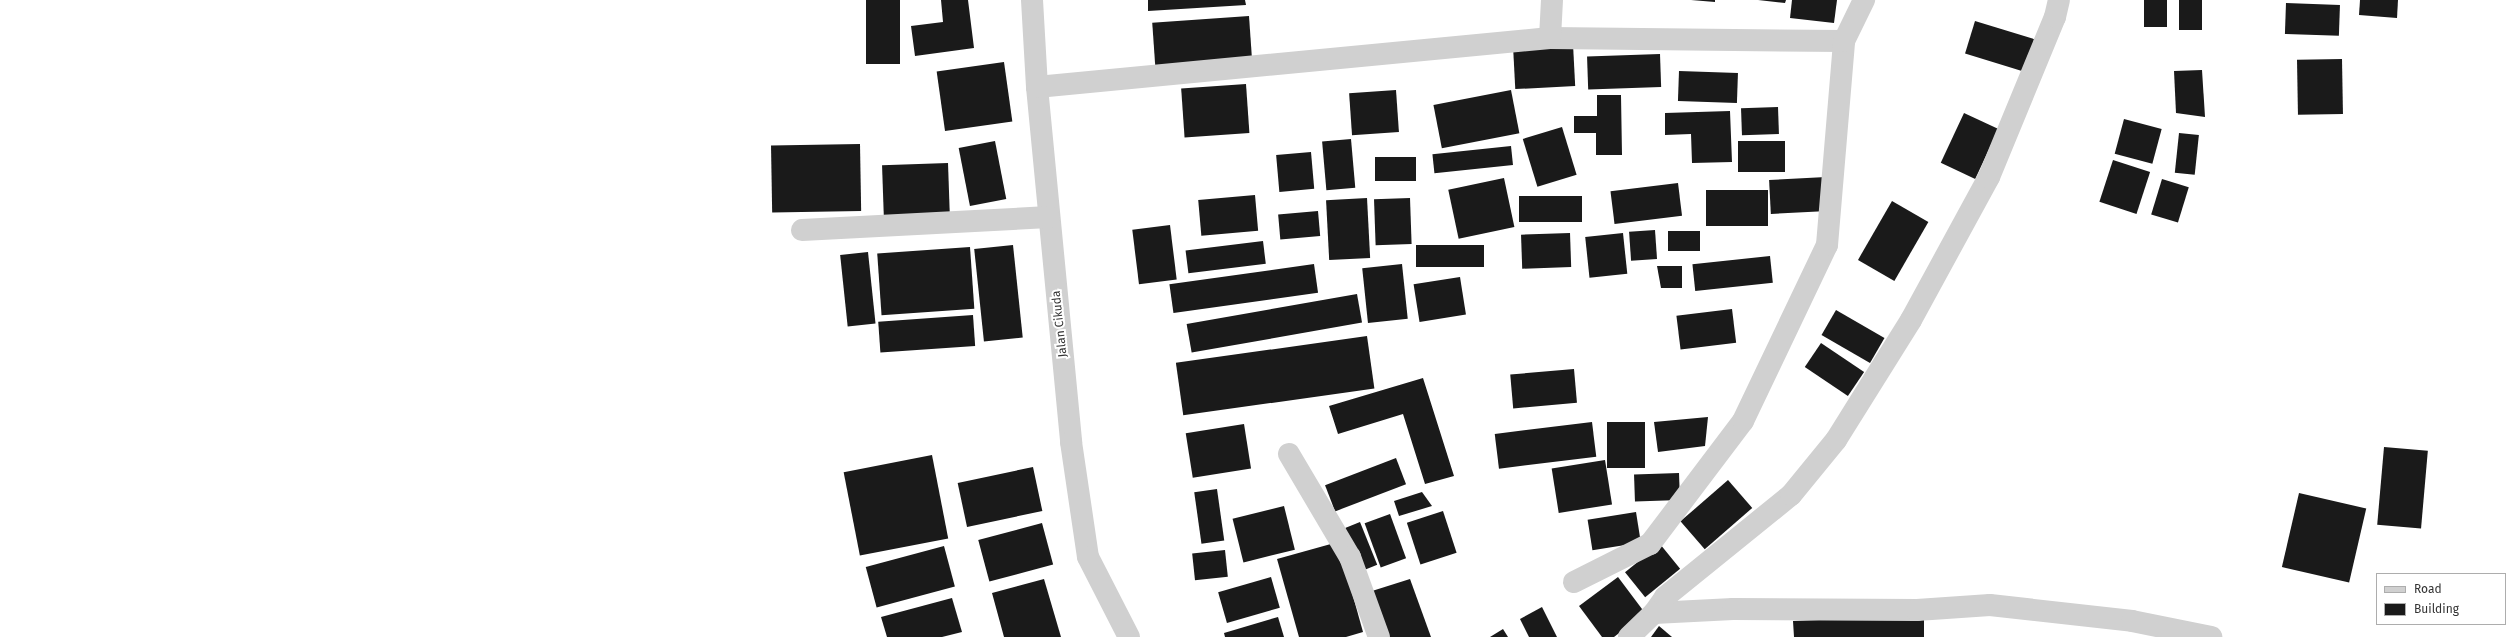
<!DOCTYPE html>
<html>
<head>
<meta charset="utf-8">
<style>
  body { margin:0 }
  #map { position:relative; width:2518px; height:637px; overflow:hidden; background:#fff; font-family:"Fira Sans",sans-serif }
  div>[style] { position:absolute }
  .building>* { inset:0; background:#1a1a1a; transform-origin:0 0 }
  .minor>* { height:22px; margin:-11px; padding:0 11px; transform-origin:11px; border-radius:11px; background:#d0d0d0 }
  span { translate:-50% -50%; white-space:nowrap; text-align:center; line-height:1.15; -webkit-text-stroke:4px #fff; paint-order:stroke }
  .street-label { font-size:12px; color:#333 }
  .legend { position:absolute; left:2376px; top:573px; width:130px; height:52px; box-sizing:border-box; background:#fff; border:1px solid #adadad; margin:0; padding:5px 7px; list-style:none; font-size:12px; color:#333 }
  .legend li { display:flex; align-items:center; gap:8px; height:20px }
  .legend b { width:20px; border:1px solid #adadad }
</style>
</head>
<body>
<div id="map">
  <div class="building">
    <div style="left:866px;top:0;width:34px;height:64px"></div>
    <div style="clip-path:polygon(941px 0,968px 0,974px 48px,915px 56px,911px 26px,943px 22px)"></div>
    <div style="clip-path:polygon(1148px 0,1245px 0,1246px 5px,1148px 11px)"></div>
    <div style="clip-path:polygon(1691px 0,1715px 0,1715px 2px)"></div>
    <div style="clip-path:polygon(1758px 0,1786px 0,1785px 3px)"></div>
    <div style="clip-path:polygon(1792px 0,1837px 0,1834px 23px,1790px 18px)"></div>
    <div style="left:2144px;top:0;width:23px;height:27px"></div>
    <div style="left:2179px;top:0;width:23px;height:30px"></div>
    <div style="clip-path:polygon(2360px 0,2398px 0,2397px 18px,2359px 15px)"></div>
    <div style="left:2286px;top:3px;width:54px;height:31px;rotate:2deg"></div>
    <div style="left:1249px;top:16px;width:46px;height:97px;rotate:86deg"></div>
    <div style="left:1975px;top:21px;width:62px;height:34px;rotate:17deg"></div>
    <div style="left:1573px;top:44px;width:42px;height:60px;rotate:87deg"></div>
    <div style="left:1660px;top:54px;width:33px;height:73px;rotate:88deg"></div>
    <div style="left:2342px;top:59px;width:55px;height:45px;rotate:89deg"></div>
    <div style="left:1004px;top:62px;width:60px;height:68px;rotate:82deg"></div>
    <div style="clip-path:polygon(2202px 70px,2205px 117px,2176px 113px,2174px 71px)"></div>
    <div style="left:1679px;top:71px;width:59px;height:30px;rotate:2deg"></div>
    <div style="left:1246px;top:84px;width:49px;height:65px;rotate:86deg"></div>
    <div style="left:1396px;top:90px;width:42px;height:47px;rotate:86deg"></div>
    <div style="left:1511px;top:90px;width:44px;height:79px;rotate:79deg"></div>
    <div style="clip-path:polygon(1597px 95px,1621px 95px,1622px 155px,1596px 155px,1596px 133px,1574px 133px,1574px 116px,1597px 116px)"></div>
    <div style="left:1778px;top:107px;width:27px;height:37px;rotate:88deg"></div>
    <div style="clip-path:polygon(1730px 111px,1732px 162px,1692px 163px,1691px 134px,1665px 135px,1665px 113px)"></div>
    <div style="left:1964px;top:113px;width:38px;height:55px;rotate:25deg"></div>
    <div style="left:2124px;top:119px;width:39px;height:36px;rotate:15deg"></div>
    <div style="left:1562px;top:127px;width:50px;height:41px;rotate:73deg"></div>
    <div style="left:2179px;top:133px;width:20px;height:40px;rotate:6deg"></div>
    <div style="left:1351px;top:139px;width:49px;height:29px;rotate:85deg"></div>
    <div style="left:995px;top:141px;width:59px;height:37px;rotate:79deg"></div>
    <div style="left:1738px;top:141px;width:47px;height:31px"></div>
    <div style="left:860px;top:144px;width:67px;height:89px;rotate:89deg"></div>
    <div style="left:1511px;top:146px;width:19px;height:79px;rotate:84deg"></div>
    <div style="left:1311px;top:152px;width:37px;height:35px;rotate:85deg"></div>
    <div style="left:1416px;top:157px;width:24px;height:41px;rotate:90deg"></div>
    <div style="left:2113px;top:160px;width:39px;height:44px;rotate:18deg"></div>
    <div style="left:948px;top:163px;width:55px;height:66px;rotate:88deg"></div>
    <div style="left:1826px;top:177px;width:34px;height:57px;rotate:87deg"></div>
    <div style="left:1504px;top:178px;width:50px;height:57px;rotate:78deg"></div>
    <div style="left:2162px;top:179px;width:28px;height:37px;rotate:17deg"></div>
    <div style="left:1678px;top:183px;width:33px;height:68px;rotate:83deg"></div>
    <div style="left:1706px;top:190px;width:62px;height:36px"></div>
    <div style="left:1255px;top:195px;width:36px;height:57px;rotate:85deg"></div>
    <div style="left:1519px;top:196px;width:63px;height:26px"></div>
    <div style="left:1367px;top:198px;width:60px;height:41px;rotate:87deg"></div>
    <div style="left:1410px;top:198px;width:46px;height:36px;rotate:88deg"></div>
    <div style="left:1892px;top:201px;width:42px;height:68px;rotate:30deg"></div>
    <div style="left:1318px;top:211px;width:25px;height:40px;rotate:85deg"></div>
    <div style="left:1170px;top:225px;width:55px;height:38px;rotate:83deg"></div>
    <div style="left:1655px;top:230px;width:29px;height:26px;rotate:86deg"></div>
    <div style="left:1700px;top:231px;width:20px;height:32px;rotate:90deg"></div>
    <div style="left:1570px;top:233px;width:34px;height:49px;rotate:88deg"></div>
    <div style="left:1623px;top:233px;width:41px;height:38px;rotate:84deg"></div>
    <div style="left:1263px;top:241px;width:23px;height:78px;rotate:83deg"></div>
    <div style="left:1013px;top:245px;width:93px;height:39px;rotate:84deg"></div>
    <div style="left:1416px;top:245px;width:68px;height:22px"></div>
    <div style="left:970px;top:247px;width:62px;height:93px;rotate:86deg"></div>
    <div style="left:868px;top:252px;width:72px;height:28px;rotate:84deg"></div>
    <div style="left:1770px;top:256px;width:27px;height:78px;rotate:84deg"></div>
    <div style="left:1314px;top:264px;width:29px;height:146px;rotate:82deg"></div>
    <div style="left:1402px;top:264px;width:55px;height:40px;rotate:84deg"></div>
    <div style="clip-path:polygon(1657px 266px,1682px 266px,1682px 288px,1661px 288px)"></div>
    <div style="left:1460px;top:277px;width:38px;height:47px;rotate:81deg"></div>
    <div style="left:1357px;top:294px;width:29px;height:173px;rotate:80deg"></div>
    <div style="left:1732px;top:309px;width:34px;height:56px;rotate:83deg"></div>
    <div style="left:1836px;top:310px;width:56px;height:29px;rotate:30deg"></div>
    <div style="left:973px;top:315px;width:31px;height:95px;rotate:86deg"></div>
    <div style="left:1367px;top:336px;width:53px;height:193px;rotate:82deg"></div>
    <div style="left:1821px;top:343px;width:52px;height:29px;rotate:34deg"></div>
    <div style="left:1574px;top:369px;width:34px;height:64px;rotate:85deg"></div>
    <div style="clip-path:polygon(1423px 378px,1454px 476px,1425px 484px,1403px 414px,1338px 434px,1329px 406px)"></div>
    <div style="clip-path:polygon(1708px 417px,1705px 446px,1658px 452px,1654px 422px)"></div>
    <div style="left:1592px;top:422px;width:35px;height:98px;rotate:83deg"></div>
    <div style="left:1607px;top:422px;width:38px;height:46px"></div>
    <div style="left:1244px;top:424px;width:45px;height:59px;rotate:81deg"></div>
    <div style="left:2384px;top:447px;width:44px;height:78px;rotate:5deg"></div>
    <div style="left:932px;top:455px;width:85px;height:90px;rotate:79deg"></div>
    <div style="left:1396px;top:458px;width:28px;height:76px;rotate:69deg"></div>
    <div style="left:1605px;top:460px;width:45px;height:54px;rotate:81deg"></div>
    <div style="left:1033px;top:467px;width:45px;height:77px;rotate:78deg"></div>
    <div style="left:1679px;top:473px;width:27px;height:45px;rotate:88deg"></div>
    <div style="left:1728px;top:480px;width:37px;height:63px;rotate:49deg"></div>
    <div style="left:1217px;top:489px;width:52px;height:23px;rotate:82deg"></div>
    <div style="clip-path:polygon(1422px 492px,1432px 506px,1399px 516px,1394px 501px)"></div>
    <div style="left:2299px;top:493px;width:69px;height:76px;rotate:13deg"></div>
    <div style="left:1284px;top:506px;width:45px;height:53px;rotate:76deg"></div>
    <div style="left:1443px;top:511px;width:44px;height:38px;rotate:72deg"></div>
    <div style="left:1636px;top:512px;width:31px;height:49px;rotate:81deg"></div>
    <div style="left:1390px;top:514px;width:47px;height:27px;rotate:70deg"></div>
    <div style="left:1360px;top:522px;width:46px;height:16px;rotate:68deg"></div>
    <div style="left:1042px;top:523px;width:43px;height:66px;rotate:75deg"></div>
    <div style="clip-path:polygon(1338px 542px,1363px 632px,1346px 637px,1299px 637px,1277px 559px)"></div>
    <div style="left:1660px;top:544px;width:32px;height:45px;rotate:51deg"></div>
    <div style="left:944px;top:546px;width:42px;height:81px;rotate:75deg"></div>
    <div style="left:1225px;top:550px;width:27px;height:33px;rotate:84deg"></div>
    <div style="left:1271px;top:577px;width:32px;height:55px;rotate:74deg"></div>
    <div style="clip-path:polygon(1618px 577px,1645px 613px,1614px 637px,1602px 637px,1579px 606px)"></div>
    <div style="clip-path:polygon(1044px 579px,1061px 637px,1004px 637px,992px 593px)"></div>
    <div style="clip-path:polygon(1410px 579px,1431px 637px,1387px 637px,1372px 591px)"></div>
    <div style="clip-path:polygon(952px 598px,962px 632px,942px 637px,887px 637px,881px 617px)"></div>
    <div style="clip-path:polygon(1542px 607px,1557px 637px,1529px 637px,1520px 619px)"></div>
    <div style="clip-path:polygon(1924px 616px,1924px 637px,1794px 637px,1793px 621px)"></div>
    <div style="clip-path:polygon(1278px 617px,1284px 637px,1225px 637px,1224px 633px)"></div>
    <div style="clip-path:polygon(1659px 626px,1672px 637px,1651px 637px)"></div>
    <div style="clip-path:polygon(1503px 629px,1508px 637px,1490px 637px)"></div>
  </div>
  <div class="minor">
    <div style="left:1032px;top:0;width:87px;rotate:86.7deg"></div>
    <div style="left:1037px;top:87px;width:357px;rotate:84.5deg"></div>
    <div style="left:1071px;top:442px;width:116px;rotate:81.6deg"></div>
    <div style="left:1088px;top:557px;width:90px;rotate:62.9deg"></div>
    <div style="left:1550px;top:38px;width:294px;rotate:0.6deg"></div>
    <div style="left:1037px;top:87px;width:515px;rotate:-5.46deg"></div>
    <div style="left:1550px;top:38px;width:38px;rotate:-87deg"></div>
    <div style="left:802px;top:230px;width:247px;rotate:-3deg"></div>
    <div style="left:1289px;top:454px;width:120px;rotate:59.4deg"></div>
    <div style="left:1350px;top:557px;width:85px;rotate:70.1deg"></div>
    <div style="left:1574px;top:582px;width:85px;rotate:-26.6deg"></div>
    <div style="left:1650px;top:544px;width:154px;rotate:-52.9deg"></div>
    <div style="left:1743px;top:421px;width:195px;rotate:-64.5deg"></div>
    <div style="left:1827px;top:245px;width:205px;rotate:-85.2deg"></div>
    <div style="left:1844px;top:41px;width:46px;rotate:-64deg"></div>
    <div style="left:1654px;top:613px;width:79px;rotate:-2.9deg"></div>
    <div style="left:1733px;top:609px;width:184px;rotate:0.3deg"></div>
    <div style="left:1917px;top:610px;width:73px;rotate:-3.9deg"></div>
    <div style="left:1990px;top:605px;width:143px;rotate:6.4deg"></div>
    <div style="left:2132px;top:621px;width:81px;rotate:11.4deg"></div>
    <div style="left:1629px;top:637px;width:35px;rotate:-44deg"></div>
    <div style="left:1654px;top:613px;width:19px;rotate:-55deg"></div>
    <div style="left:1665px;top:597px;width:162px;rotate:-39deg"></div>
    <div style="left:1791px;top:495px;width:71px;rotate:-50.7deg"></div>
    <div style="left:1836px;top:440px;width:142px;rotate:-58deg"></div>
    <div style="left:1911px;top:320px;width:163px;rotate:-61.4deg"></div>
    <div style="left:1989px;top:177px;width:173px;rotate:-67.6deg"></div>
    <div style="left:2055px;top:17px;width:17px;rotate:-77deg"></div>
  </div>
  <div class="street-label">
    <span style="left:1060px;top:324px;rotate:-96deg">Jalan Cikuda</span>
  </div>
  <ul class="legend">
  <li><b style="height:5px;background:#d0d0d0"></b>Road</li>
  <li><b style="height:11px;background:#1a1a1a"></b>Building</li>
  </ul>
</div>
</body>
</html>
